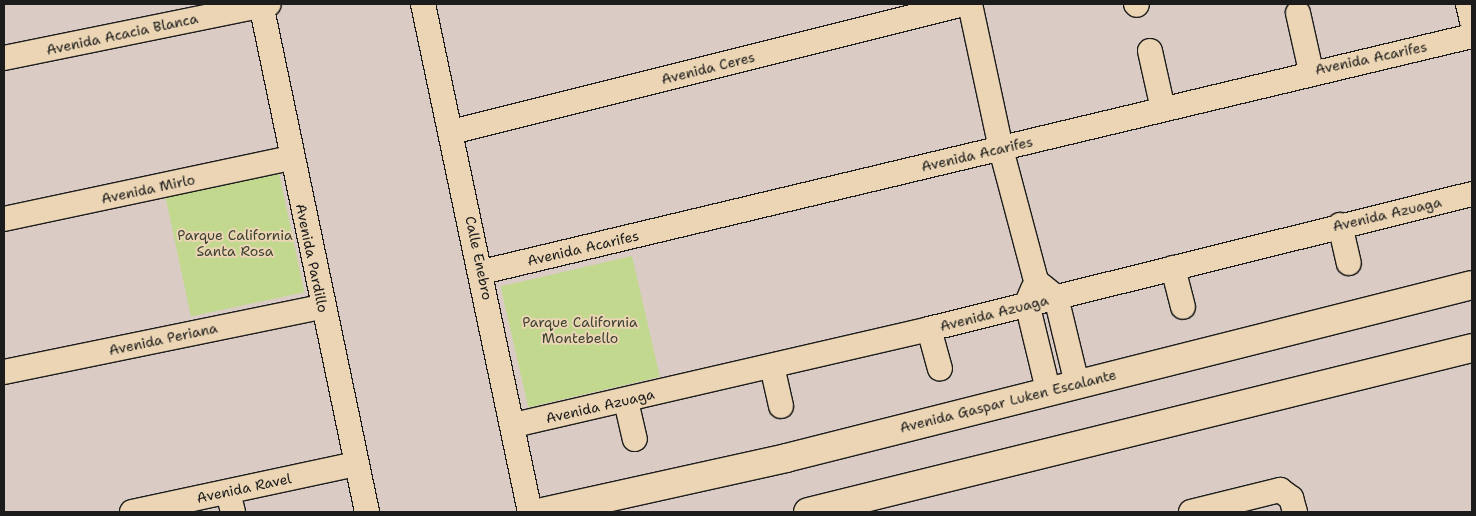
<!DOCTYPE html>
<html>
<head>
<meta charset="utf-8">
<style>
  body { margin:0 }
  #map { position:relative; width:1476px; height:516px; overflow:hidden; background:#daccc4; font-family:"Shantell Sans",sans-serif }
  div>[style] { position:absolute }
  .green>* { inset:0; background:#c2d88e; transform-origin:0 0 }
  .roads { filter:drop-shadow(1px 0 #1c1c1c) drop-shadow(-1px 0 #1c1c1c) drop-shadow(0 1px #1c1c1c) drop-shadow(0 -1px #1c1c1c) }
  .minor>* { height:24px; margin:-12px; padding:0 12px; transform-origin:12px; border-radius:12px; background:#ebd5b4 }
  .tertiary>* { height:28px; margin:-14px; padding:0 14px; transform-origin:14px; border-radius:14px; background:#ebd5b4 }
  span { translate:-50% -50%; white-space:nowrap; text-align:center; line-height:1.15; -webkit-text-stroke:4px #ebd5b4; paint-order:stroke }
  .street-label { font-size:14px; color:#1c1c1c }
  .park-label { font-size:14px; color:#3d4233 }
  .frame { position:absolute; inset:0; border:5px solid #1c1c1c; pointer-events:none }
</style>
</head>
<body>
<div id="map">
  <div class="green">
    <div style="left:279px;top:173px;width:122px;height:116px;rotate:78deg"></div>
    <div style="left:632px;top:256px;width:124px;height:135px;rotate:77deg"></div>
  </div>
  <div class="roads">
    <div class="minor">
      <div style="left:261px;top:4px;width:519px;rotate:78.21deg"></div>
      <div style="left:423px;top:4px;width:519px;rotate:78.11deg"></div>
      <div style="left:970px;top:4px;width:148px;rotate:77.9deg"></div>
      <div style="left:1001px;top:149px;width:137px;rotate:75.1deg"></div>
      <div style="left:1036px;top:281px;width:26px;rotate:39deg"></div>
      <div style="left:1056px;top:297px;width:89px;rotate:76.4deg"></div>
      <div style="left:1136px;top:4px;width:1px;rotate:45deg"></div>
      <div style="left:1468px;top:4px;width:17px;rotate:77deg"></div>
      <div style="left:1298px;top:13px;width:59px;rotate:77.4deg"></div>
      <div style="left:1150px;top:51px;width:59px;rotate:77.4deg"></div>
      <div style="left:4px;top:58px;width:270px;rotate:-11.5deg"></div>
      <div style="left:452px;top:132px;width:528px;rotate:-14.04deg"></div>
      <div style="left:4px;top:219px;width:293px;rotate:-12deg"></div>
      <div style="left:1340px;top:225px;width:39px;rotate:77deg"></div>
      <div style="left:1173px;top:268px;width:40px;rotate:75.6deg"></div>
      <div style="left:482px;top:272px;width:1018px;rotate:-13.41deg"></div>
      <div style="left:1033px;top:289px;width:15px;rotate:113deg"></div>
      <div style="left:1027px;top:303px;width:89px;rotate:76.4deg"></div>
      <div style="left:929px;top:329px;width:41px;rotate:74.6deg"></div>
      <div style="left:772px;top:366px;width:41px;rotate:77.3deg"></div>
      <div style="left:4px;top:372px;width:325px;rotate:-11.6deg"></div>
      <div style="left:626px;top:401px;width:39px;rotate:77deg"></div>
      <div style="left:514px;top:425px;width:426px;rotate:-13deg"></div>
      <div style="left:929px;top:329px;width:560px;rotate:-13.96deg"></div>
      <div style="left:228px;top:492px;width:21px;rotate:76deg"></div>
      <div style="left:132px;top:512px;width:229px;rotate:-12.1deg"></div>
      <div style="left:1191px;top:512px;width:92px;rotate:-13.9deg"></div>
      <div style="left:1280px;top:490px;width:14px;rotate:36deg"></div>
      <div style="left:1291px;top:498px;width:15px;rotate:74deg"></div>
    </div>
    <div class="tertiary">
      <div style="left:543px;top:512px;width:249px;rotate:-12.5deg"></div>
      <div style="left:786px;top:458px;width:707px;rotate:-14.15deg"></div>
      <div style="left:808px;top:512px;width:684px;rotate:-13.87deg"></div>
    </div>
  </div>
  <div class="street-label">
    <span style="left:122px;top:34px;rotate:-12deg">Avenida Acacia Blanca</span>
    <span style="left:1371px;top:58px;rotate:-12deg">Avenida Acarifes</span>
    <span style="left:708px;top:68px;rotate:-14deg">Avenida Ceres</span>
    <span style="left:977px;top:154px;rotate:-13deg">Avenida Acarifes</span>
    <span style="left:148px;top:189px;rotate:-12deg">Avenida Mirlo</span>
    <span style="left:1387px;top:214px;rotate:-13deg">Avenida Azuaga</span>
    <span style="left:583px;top:248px;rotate:-13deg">Avenida Acarifes</span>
    <span style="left:312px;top:258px;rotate:78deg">Avenida Pardillo</span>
    <span style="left:479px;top:258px;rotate:78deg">Calle Enebro</span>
    <span style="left:994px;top:313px;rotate:-14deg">Avenida Azuaga</span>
    <span style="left:163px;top:339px;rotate:-12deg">Avenida Periana</span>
    <span style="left:1008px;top:401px;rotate:-14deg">Avenida Gaspar Luken Escalante</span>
    <span style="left:600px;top:406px;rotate:-13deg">Avenida Azuaga</span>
    <span style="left:244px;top:488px;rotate:-12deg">Avenida Ravel</span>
  </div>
  <div class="park-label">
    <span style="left:235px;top:243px">Parque California<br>Santa Rosa</span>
    <span style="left:580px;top:330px">Parque California<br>Montebello</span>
  </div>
  <div class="frame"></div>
</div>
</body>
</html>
